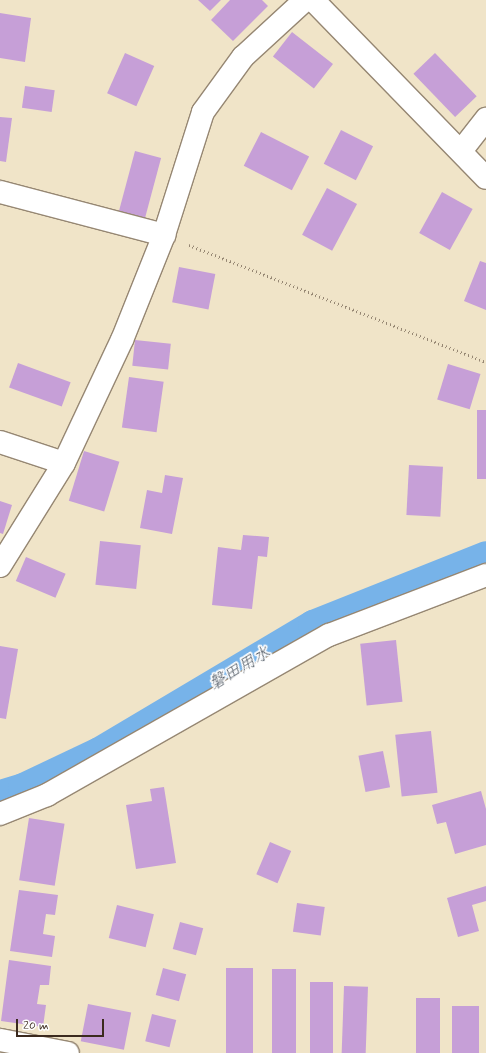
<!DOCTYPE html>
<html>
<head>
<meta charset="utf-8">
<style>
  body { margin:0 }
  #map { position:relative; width:486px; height:1053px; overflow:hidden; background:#f0e4c8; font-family:Mynerve,"Klee One",sans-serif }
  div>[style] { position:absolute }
  .canal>* { height:31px; margin:-15.5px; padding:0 15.5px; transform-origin:15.5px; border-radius:15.5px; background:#77b3e9 }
  .building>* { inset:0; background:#c69fd7; transform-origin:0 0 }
  .path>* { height:2.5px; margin-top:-1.25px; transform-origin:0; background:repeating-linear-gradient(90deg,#968773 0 1px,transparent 0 4px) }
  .roads { filter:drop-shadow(1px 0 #968773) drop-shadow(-1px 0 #968773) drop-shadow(0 1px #968773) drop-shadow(0 -1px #968773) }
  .street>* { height:22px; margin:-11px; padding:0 11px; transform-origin:11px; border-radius:11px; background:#fff }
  span { translate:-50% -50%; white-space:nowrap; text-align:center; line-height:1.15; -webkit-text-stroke:3.5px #fff; paint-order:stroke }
  .water-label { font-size:17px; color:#505a65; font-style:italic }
  .scale { position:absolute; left:16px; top:1019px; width:88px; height:18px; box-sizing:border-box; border:2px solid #3b2a1e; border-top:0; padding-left:5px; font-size:12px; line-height:14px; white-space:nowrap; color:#3b2a1e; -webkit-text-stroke:3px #fff; paint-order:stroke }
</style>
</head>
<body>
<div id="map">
  <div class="canal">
    <div style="left:0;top:795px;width:24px;rotate:-17deg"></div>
    <div style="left:23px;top:788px;width:84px;rotate:-25.3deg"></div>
    <div style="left:99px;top:752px;width:249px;rotate:-30.7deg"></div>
    <div style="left:313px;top:625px;width:186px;rotate:-21.7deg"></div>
  </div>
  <div class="building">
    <div style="clip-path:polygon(198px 0,221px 0,210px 11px)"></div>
    <div style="clip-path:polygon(230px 0,262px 0,268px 6px,233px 41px,211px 20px)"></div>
    <div style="clip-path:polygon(0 13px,31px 18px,25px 62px,0 58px)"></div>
    <div style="left:292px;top:32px;width:52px;height:31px;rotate:38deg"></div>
    <div style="left:125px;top:53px;width:32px;height:44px;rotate:24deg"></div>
    <div style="left:435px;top:53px;width:60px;height:30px;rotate:46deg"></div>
    <div style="left:25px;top:86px;width:30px;height:22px;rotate:8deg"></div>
    <div style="clip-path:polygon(0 117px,12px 118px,6px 162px,0 161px)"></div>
    <div style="left:341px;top:130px;width:36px;height:38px;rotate:27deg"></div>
    <div style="left:261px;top:132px;width:54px;height:38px;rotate:27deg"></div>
    <div style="left:135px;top:151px;width:27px;height:62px;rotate:15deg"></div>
    <div style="left:327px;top:188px;width:34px;height:53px;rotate:28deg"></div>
    <div style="left:442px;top:192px;width:35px;height:47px;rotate:29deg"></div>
    <div style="clip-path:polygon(480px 261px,486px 263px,486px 310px,464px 301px)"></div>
    <div style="left:179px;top:267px;width:37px;height:36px;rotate:11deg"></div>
    <div style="left:135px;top:340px;width:36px;height:26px;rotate:6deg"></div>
    <div style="left:18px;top:363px;width:56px;height:26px;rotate:20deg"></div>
    <div style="left:448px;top:364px;width:34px;height:37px;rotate:17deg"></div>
    <div style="left:129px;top:377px;width:35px;height:51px;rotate:8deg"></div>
    <div style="left:477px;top:410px;width:9px;height:69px"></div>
    <div style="left:84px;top:451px;width:37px;height:52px;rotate:17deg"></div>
    <div style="left:409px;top:465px;width:34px;height:50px;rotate:3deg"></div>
    <div style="clip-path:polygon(165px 475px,183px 478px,172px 534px,140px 528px,147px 490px,162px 493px)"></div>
    <div style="clip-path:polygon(0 501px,12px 505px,3px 534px,0 533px)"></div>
    <div style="clip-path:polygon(243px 535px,269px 537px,267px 557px,258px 556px,252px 609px,212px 605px,218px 547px,241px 550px)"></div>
    <div style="left:100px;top:541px;width:41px;height:44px;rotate:6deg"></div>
    <div style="left:26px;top:557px;width:43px;height:26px;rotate:23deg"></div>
    <div style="left:396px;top:640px;width:62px;height:36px;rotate:84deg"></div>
    <div style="clip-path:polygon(0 646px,18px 649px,6px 719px,0 718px)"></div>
    <div style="left:431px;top:731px;width:62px;height:36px;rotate:84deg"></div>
    <div style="left:383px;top:751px;width:37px;height:25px;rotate:79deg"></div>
    <div style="clip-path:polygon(164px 787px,176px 863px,136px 869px,126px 805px,152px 801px,150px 789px)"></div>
    <div style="clip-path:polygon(481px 791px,486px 809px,486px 845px,455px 854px,446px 822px,437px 824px,432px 805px)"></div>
    <div style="left:29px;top:818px;width:36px;height:63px;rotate:9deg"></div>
    <div style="left:270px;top:842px;width:23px;height:35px;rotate:23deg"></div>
    <div style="clip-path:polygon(486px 886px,486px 901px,472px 905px,479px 931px,458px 937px,447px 898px)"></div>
    <div style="clip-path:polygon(19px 890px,58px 895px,55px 915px,46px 914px,43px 934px,55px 936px,52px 957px,10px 951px)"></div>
    <div style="left:297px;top:903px;width:28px;height:29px;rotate:8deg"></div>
    <div style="left:117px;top:905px;width:38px;height:34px;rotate:14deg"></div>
    <div style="left:180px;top:922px;width:24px;height:28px;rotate:15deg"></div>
    <div style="clip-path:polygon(9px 960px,51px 966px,49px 985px,40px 985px,37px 1004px,46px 1005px,43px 1027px,1px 1021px)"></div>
    <div style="left:163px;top:968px;width:24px;height:28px;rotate:15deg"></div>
    <div style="left:226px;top:968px;width:27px;height:85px"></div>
    <div style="left:272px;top:969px;width:24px;height:84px"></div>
    <div style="left:310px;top:982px;width:23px;height:71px"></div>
    <div style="left:344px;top:986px;width:24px;height:67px;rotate:2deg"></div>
    <div style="left:416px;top:998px;width:24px;height:55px"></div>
    <div style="left:88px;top:1004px;width:44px;height:38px;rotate:11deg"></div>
    <div style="left:452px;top:1006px;width:27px;height:47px"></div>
    <div style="left:152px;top:1014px;width:25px;height:28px;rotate:14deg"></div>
  </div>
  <div class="path">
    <div style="left:189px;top:245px;width:319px;rotate:21.5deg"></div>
  </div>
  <div class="roads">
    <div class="street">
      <div style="left:313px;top:0;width:248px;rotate:45.8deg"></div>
      <div style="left:461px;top:151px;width:41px;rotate:-52deg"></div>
      <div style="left:0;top:192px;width:170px;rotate:14.7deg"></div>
      <div style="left:0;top:442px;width:67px;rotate:18.2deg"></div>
      <div style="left:0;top:566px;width:121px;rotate:-58.1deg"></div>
      <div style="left:64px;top:463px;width:136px;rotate:-64.8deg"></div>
      <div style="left:122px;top:340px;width:113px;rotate:-68.2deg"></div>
      <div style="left:164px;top:235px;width:129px;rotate:-72.4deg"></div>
      <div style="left:203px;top:112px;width:68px;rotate:-54deg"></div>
      <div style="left:243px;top:57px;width:84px;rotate:-42.6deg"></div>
      <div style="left:0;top:814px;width:51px;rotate:-22deg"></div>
      <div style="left:47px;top:795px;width:324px;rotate:-29.6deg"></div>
      <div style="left:329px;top:635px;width:168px;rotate:-20.9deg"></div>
      <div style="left:0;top:1040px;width:69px;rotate:10.8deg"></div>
    </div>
  </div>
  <div class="water-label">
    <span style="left:240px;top:669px;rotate:-31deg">磐田用水</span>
  </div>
  <div class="scale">20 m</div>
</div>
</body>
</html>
